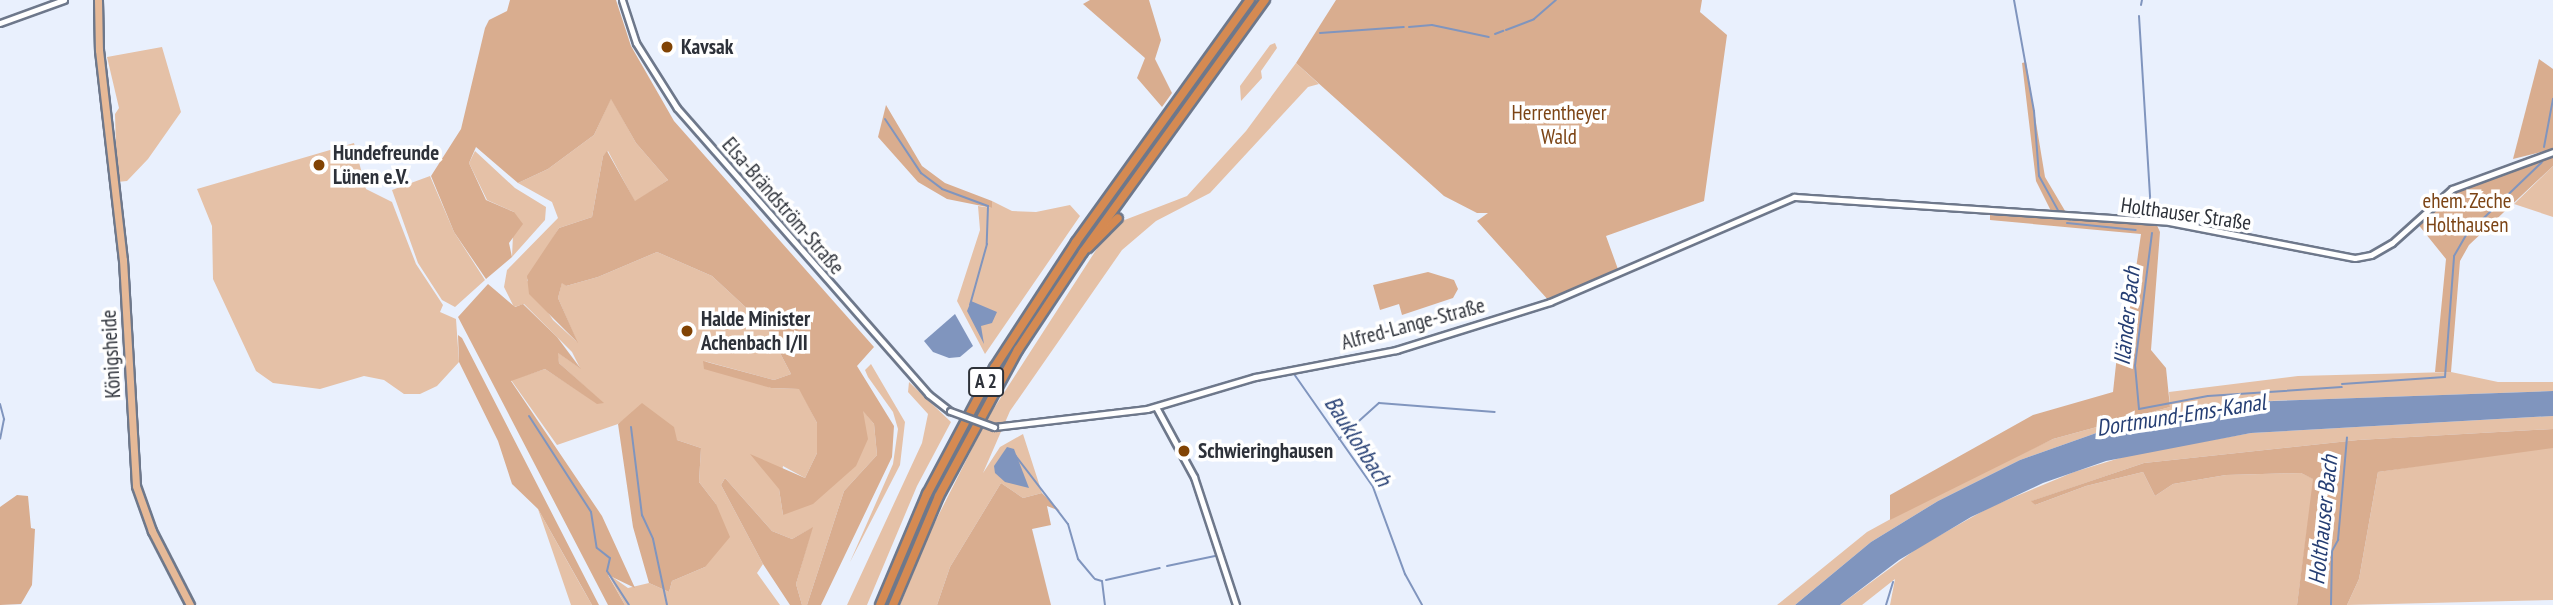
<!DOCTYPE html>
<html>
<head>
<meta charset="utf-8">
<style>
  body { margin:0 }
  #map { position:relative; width:2553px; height:605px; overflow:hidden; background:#e9f0fd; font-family:"PT Sans Narrow",sans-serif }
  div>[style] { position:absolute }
  .green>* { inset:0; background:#e5c1a7 }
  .forest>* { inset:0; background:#d9ad8f }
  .water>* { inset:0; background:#8095be }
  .stream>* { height:2px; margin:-1px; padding:0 1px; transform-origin:1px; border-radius:1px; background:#8095be }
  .roads { filter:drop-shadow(2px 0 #6e788b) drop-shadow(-2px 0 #6e788b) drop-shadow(0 2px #6e788b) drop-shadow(0 -2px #6e788b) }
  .minor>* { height:5px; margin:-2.5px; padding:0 2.5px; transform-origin:2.5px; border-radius:2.5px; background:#fff }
  .major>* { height:7px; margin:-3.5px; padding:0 3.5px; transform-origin:3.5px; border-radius:3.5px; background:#e6b997 }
  .highway>* { height:8px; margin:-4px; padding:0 4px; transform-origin:4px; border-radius:4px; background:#d58a52 }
  .bridges { filter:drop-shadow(2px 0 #6e788b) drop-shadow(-2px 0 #6e788b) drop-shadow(0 2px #6e788b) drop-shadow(0 -2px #6e788b) }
  .minor-bridge>* { height:5px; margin:-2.5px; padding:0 2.5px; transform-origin:2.5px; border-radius:2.5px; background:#fff }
  .dots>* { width:19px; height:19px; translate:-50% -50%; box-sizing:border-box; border:4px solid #fff; border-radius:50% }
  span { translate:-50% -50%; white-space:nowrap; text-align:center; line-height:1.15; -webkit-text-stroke:7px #fff; paint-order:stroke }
  .shield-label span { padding:2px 5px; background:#fff; border:2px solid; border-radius:5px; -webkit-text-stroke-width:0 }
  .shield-label { font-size:19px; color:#2d3139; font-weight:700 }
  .poi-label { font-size:21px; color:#2d3139; font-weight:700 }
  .left { translate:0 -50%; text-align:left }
  .park-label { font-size:21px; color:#7c4415 }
  .street-label { font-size:21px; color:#2d3139 }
  .water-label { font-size:23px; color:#253e73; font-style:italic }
</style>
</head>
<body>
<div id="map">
  <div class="green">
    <div style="clip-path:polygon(1275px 43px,1277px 48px,1261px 71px,1262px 78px,1241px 101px,1240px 86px,1270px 45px)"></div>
    <div style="clip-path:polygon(162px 47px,181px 112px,148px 159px,127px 181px,117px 182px,115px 114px,119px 108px,107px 57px)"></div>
    <div style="clip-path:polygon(1296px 63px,1319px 84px,1308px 87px,1210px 193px,1156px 221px,1122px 250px,1010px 411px,983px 473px,1000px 447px,1023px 434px,1042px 493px,1023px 498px,1001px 483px,950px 567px,937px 605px,900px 605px,931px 530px,987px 419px,1098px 247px,1122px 221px,1187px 196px,1246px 131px)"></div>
    <div style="clip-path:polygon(611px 98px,636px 143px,668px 180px,635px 202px,608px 151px,603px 156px,592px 217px,559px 228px,527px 280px,553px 320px,577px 342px,558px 298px,562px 282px,566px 286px,598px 277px,657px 252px,712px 276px,766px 326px,791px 374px,774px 380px,704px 361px,771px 388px,800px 389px,817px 423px,817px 453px,805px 478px,783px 466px,779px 489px,783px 515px,862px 409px,874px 424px,877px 455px,844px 491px,807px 605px,802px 605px,796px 584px,812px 528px,792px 539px,772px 531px,725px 478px,721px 485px,763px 564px,757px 573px,780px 605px,625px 605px,608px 574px,628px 588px,649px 583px,669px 592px,672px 581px,705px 567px,716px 504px,699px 482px,701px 448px,677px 440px,633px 413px,618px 424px,557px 445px,511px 380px,545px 369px,597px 403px,603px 403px,559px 363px,557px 352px,580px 368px,572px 352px,524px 304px,514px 307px,504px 287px,507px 270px,558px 218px,552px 202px,518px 183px,548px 169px,594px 135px)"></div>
    <div style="clip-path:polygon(354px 143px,366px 189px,392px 202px,416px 264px,443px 305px,440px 312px,456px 319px,459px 362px,437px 386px,420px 394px,404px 394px,384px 380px,364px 376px,320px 389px,273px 383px,256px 371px,213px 279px,212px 226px,197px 189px)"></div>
    <div style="clip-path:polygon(475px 151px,515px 188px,546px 207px,545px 220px,512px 257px,514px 212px,487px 200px,469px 163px)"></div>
    <div style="clip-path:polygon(2553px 166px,2553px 217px,2514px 204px)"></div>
    <div style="clip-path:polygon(430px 176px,454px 232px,485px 280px,455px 307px,442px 300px,418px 263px,392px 190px)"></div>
    <div style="clip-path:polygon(992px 201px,1012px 211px,1036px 212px,1070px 205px,1080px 216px,985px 354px,957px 301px,980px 230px,978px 206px,992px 208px)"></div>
    <div style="clip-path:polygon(871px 364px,905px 422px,900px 465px,850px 562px,893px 464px,898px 429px,893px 412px,868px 377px,865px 370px)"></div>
    <div style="clip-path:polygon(2451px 372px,2498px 382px,2553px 382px,2553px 391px,2269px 401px,2207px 408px,2102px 431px,2020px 460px,1938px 501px,1871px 542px,1795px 605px,1777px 605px,1867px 532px,1938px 493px,2053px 439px,2170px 407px,2169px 392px,2298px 376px)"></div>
    <div style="clip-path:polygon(909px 382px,951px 422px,917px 486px,867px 605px,847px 605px,922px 443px,928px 414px,908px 392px)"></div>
    <div style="clip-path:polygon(2553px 416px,2553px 429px,2358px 440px,2144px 463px,2032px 501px,2035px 505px,2086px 486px,2143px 472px,2155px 496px,2173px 484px,2226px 475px,2301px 473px,2314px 479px,2297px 605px,1890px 605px,1895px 579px,1862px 605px,1840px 605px,1919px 547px,1990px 507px,2074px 472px,2133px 454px,2251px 433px)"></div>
    <div style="clip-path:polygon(2535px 448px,2553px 448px,2553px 600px,2347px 605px,2359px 579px,2378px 472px)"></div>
    <div style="clip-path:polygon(538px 509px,580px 584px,592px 605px,571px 605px)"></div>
  </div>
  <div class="forest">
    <div style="clip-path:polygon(510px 0,616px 0,631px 46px,674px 121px,874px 347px,857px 366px,894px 426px,892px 457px,821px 605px,807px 605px,844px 491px,877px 455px,874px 424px,863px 411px,868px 439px,856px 466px,813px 504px,783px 515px,779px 489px,750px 454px,805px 478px,817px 453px,817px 423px,799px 389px,771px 388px,704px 369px,703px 361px,774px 380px,791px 374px,766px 326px,712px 276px,657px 252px,598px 277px,566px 286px,562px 283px,558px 298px,578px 343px,529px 294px,527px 276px,559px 228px,592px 217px,603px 156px,607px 151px,635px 201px,668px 180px,636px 143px,611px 99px,594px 135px,548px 169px,518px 183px,476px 147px,469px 163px,486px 200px,514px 212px,523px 224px,509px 243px,512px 257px,486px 279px,454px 232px,431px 176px,461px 129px,485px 28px,489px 20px,507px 11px)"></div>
    <div style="clip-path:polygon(1090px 0,1149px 0,1161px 40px,1155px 59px,1172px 93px,1162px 107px,1137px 78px,1145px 58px,1083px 4px)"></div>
    <div style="clip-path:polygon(1336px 0,1702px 0,1700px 12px,1727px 35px,1704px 201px,1606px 236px,1619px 272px,1550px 302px,1477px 221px,1488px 213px,1477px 213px,1444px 196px,1296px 63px)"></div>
    <div style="clip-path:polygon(2539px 59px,2553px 69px,2553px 149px,2513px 159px)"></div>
    <div style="clip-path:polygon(2026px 62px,2045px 177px,2071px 221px,2155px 221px,2160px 232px,2151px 350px,2166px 368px,2170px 407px,2053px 439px,1890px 520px,1890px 495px,2033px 415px,2113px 392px,2118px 346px,2131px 303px,2141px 234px,1990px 220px,1990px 215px,2055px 219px,2036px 181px,2022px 63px)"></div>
    <div style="clip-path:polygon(886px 105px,922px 166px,945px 183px,992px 201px,992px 208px,947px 199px,918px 182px,878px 137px)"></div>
    <div style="clip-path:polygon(2553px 154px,2553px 166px,2469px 245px,2460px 261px,2451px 372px,2435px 372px,2446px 259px,2417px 223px,2453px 190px)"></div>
    <div style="clip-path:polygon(1428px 272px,1454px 280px,1458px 289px,1453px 298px,1402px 315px,1399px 304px,1380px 310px,1373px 285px)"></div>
    <div style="clip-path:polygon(488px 284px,515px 307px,523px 304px,557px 337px,581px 369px,558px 353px,559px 363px,604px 403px,597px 404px,545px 369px,511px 381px,602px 516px,635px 588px,608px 575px,625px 605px,608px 605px,458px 317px)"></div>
    <div style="clip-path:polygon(458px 335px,462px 338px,599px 605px,592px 605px,538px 509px,512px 484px,498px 441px,459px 362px)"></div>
    <div style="clip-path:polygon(642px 403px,674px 427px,677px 440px,701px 448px,699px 482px,716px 504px,730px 537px,705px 567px,672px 581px,669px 592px,649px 583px,633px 527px,618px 424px)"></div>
    <div style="clip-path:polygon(2553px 429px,2553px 448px,2378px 472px,2359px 579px,2347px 605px,2297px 605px,2313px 479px,2301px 473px,2226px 475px,2173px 484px,2155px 496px,2143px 472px,2086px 486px,2035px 505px,2031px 501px,2144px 463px,2358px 440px)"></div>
    <div style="clip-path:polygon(725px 478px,772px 531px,792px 539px,813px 527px,796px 584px,802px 605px,790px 605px,763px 564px,721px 485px)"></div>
    <div style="clip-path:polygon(1001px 483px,1023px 498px,1042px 493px,1060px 511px,1047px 506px,1051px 525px,1032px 529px,1051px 605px,937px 605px,950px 567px)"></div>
    <div style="clip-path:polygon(17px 495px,28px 496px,31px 528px,35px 529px,32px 585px,21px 604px,0 605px,0 507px)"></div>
  </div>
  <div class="water">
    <div style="clip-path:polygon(971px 301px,997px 312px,992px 323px,981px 326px,984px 344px,967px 311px)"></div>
    <div style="clip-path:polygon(955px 314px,973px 346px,960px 357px,949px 358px,933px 352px,924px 341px)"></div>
    <div style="clip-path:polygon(2553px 391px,2553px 416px,2251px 433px,2106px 461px,2043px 483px,1971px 517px,1899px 560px,1840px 605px,1795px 605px,1871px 542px,1938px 501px,2020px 460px,2102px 431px,2247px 402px)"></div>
    <div style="clip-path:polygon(1007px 447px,1014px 449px,1029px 488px,1005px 482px,995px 473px,994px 466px)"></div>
  </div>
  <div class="stream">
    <div style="left:2014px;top:0;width:113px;rotate:79.8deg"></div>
    <div style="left:2034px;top:111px;width:65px;rotate:85.6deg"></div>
    <div style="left:2039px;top:176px;width:39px;rotate:61deg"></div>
    <div style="left:2141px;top:5px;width:5px;rotate:-79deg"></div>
    <div style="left:2139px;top:16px;width:198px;rotate:86.5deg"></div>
    <div style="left:1409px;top:27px;width:23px;rotate:-5deg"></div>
    <div style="left:1432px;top:25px;width:58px;rotate:11.9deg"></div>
    <div style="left:1506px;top:30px;width:30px;rotate:-21deg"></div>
    <div style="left:1534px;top:19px;width:29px;rotate:-41deg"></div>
    <div style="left:1320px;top:33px;width:84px;rotate:-4.1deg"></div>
    <div style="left:1495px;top:34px;width:9px;rotate:-21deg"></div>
    <div style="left:885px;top:119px;width:65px;rotate:56.3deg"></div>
    <div style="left:921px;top:173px;width:26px;rotate:37deg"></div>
    <div style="left:942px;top:189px;width:49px;rotate:20.3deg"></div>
    <div style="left:988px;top:206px;width:38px;rotate:92deg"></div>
    <div style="left:987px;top:244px;width:63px;rotate:105.6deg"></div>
    <div style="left:2544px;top:147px;width:49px;rotate:-79.4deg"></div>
    <div style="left:2067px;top:223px;width:69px;rotate:5.8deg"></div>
    <div style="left:2152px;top:233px;width:133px;rotate:97.3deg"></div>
    <div style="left:2135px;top:365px;width:44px;rotate:84.8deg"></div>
    <div style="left:2139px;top:409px;width:70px;rotate:-10.7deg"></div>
    <div style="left:2208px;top:396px;width:134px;rotate:-3.8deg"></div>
    <div style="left:1294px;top:374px;width:138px;rotate:55deg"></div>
    <div style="left:1373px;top:487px;width:93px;rotate:69.8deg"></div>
    <div style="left:1405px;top:574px;width:35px;rotate:61deg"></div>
    <div style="left:2342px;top:384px;width:103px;rotate:-3.9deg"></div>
    <div style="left:2445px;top:377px;width:121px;rotate:-85.7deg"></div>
    <div style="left:2454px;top:256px;width:24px;rotate:-60deg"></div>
    <div style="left:2466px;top:235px;width:105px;rotate:-43.8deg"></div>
    <div style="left:0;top:404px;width:16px;rotate:75deg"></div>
    <div style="left:4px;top:419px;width:20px;rotate:101deg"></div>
    <div style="left:529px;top:416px;width:114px;rotate:57.1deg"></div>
    <div style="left:591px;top:512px;width:36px;rotate:81deg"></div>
    <div style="left:597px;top:548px;width:16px;rotate:38deg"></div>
    <div style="left:610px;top:558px;width:13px;rotate:103deg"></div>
    <div style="left:607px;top:571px;width:40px;rotate:57.1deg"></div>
    <div style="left:631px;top:427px;width:89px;rotate:82.9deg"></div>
    <div style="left:642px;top:515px;width:26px;rotate:65deg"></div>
    <div style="left:653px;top:539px;width:67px;rotate:78deg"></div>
    <div style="left:1339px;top:439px;width:54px;rotate:-42deg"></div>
    <div style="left:1379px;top:403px;width:116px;rotate:4.4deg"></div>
    <div style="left:1015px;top:455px;width:87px;rotate:52.5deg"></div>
    <div style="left:1068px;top:524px;width:36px;rotate:74deg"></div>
    <div style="left:1078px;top:559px;width:25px;rotate:50deg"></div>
    <div style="left:1167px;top:566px;width:49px;rotate:-11.8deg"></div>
    <div style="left:1095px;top:579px;width:7px;rotate:16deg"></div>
    <div style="left:1102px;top:581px;width:24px;rotate:83deg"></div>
    <div style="left:1106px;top:580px;width:55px;rotate:-12.5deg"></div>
    <div style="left:1886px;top:605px;width:24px;rotate:-73deg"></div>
    <div style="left:2331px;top:605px;width:54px;rotate:-88.9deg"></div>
    <div style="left:2332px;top:551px;width:13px;rotate:-61deg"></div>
    <div style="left:2338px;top:540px;width:103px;rotate:-85deg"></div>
  </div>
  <div class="roads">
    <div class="minor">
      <div style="left:622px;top:0;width:45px;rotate:72deg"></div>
      <div style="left:636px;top:43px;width:77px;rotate:57.8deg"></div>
      <div style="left:677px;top:108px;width:381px;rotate:48.7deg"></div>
      <div style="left:928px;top:394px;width:28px;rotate:38deg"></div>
      <div style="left:0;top:23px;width:68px;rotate:-19.8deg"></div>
      <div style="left:1156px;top:407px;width:80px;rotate:61.5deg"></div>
      <div style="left:1194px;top:477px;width:135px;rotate:71.8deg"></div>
      <div style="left:994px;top:427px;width:154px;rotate:-6.7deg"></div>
      <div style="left:1147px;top:409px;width:113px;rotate:-16.5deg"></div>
      <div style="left:1255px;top:377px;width:144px;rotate:-10.8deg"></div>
      <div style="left:1396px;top:350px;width:161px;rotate:-17.3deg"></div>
      <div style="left:1550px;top:302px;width:266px;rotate:-23.3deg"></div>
      <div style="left:1794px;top:197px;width:376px;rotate:3.8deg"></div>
      <div style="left:2169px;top:222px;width:189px;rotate:11deg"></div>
      <div style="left:2355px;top:258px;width:16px;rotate:-11deg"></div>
      <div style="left:2371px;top:255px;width:24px;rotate:-30deg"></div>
      <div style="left:2392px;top:243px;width:81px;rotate:-42deg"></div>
      <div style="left:2452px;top:189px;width:108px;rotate:-20.1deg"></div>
    </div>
    <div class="major">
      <div style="left:98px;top:0;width:50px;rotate:88.9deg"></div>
      <div style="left:99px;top:50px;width:211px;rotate:83.5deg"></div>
      <div style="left:123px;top:260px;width:226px;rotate:86.7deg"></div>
      <div style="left:136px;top:486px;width:48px;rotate:70.4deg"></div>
      <div style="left:152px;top:531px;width:83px;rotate:62.8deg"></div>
    </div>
    <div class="highway">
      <div style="left:1088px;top:248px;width:42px;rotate:-45deg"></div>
      <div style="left:880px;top:605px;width:121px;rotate:-67.1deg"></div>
      <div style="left:927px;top:494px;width:143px;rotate:-62deg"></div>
      <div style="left:994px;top:368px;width:150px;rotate:-56.9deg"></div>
      <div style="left:1076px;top:242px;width:298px;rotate:-54.3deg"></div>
      <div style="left:893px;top:605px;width:118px;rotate:-67.1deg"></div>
      <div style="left:939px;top:496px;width:166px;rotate:-61.6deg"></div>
      <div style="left:1018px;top:350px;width:118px;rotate:-56.4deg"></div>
      <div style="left:1083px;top:252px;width:311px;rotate:-54.2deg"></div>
    </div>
  </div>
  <div class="bridges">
    <div class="minor-bridge">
      <div style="left:950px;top:411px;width:47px;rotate:20deg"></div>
    </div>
  </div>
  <div class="dots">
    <div style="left:667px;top:47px;background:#814304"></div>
    <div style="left:319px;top:165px;background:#814304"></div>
    <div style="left:687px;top:331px;background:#814304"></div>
    <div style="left:1184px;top:451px;background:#814304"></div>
  </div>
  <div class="shield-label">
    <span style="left:986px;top:382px">A 2</span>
  </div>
  <div class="poi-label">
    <span class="left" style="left:681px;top:47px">Kavsak</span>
    <span class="left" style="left:333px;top:165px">Hundefreunde<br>Lünen e.V.</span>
    <span class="left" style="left:701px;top:331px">Halde Minister<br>Achenbach I/II</span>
    <span class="left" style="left:1198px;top:451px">Schwieringhausen</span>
  </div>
  <div class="park-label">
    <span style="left:1559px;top:125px">Herrentheyer<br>Wald</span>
    <span style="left:2467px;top:213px">ehem. Zeche<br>Holthausen</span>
  </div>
  <div class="street-label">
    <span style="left:783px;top:206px;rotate:49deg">Elsa-Brändström-Straße</span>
    <span style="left:2186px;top:214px;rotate:8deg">Holthauser Straße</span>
    <span style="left:1413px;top:324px;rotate:-15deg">Alfred-Lange-Straße</span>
    <span style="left:111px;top:354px;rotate:-93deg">Königsheide</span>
  </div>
  <div class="water-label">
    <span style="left:2127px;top:316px;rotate:-84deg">Iländer Bach</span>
    <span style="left:2181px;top:415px;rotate:-9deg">Dortmund-Ems-Kanal</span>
    <span style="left:1358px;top:441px;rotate:57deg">Bauklohbach</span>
    <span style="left:2323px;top:520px;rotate:-84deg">Holthauser Bach</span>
  </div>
</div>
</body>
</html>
